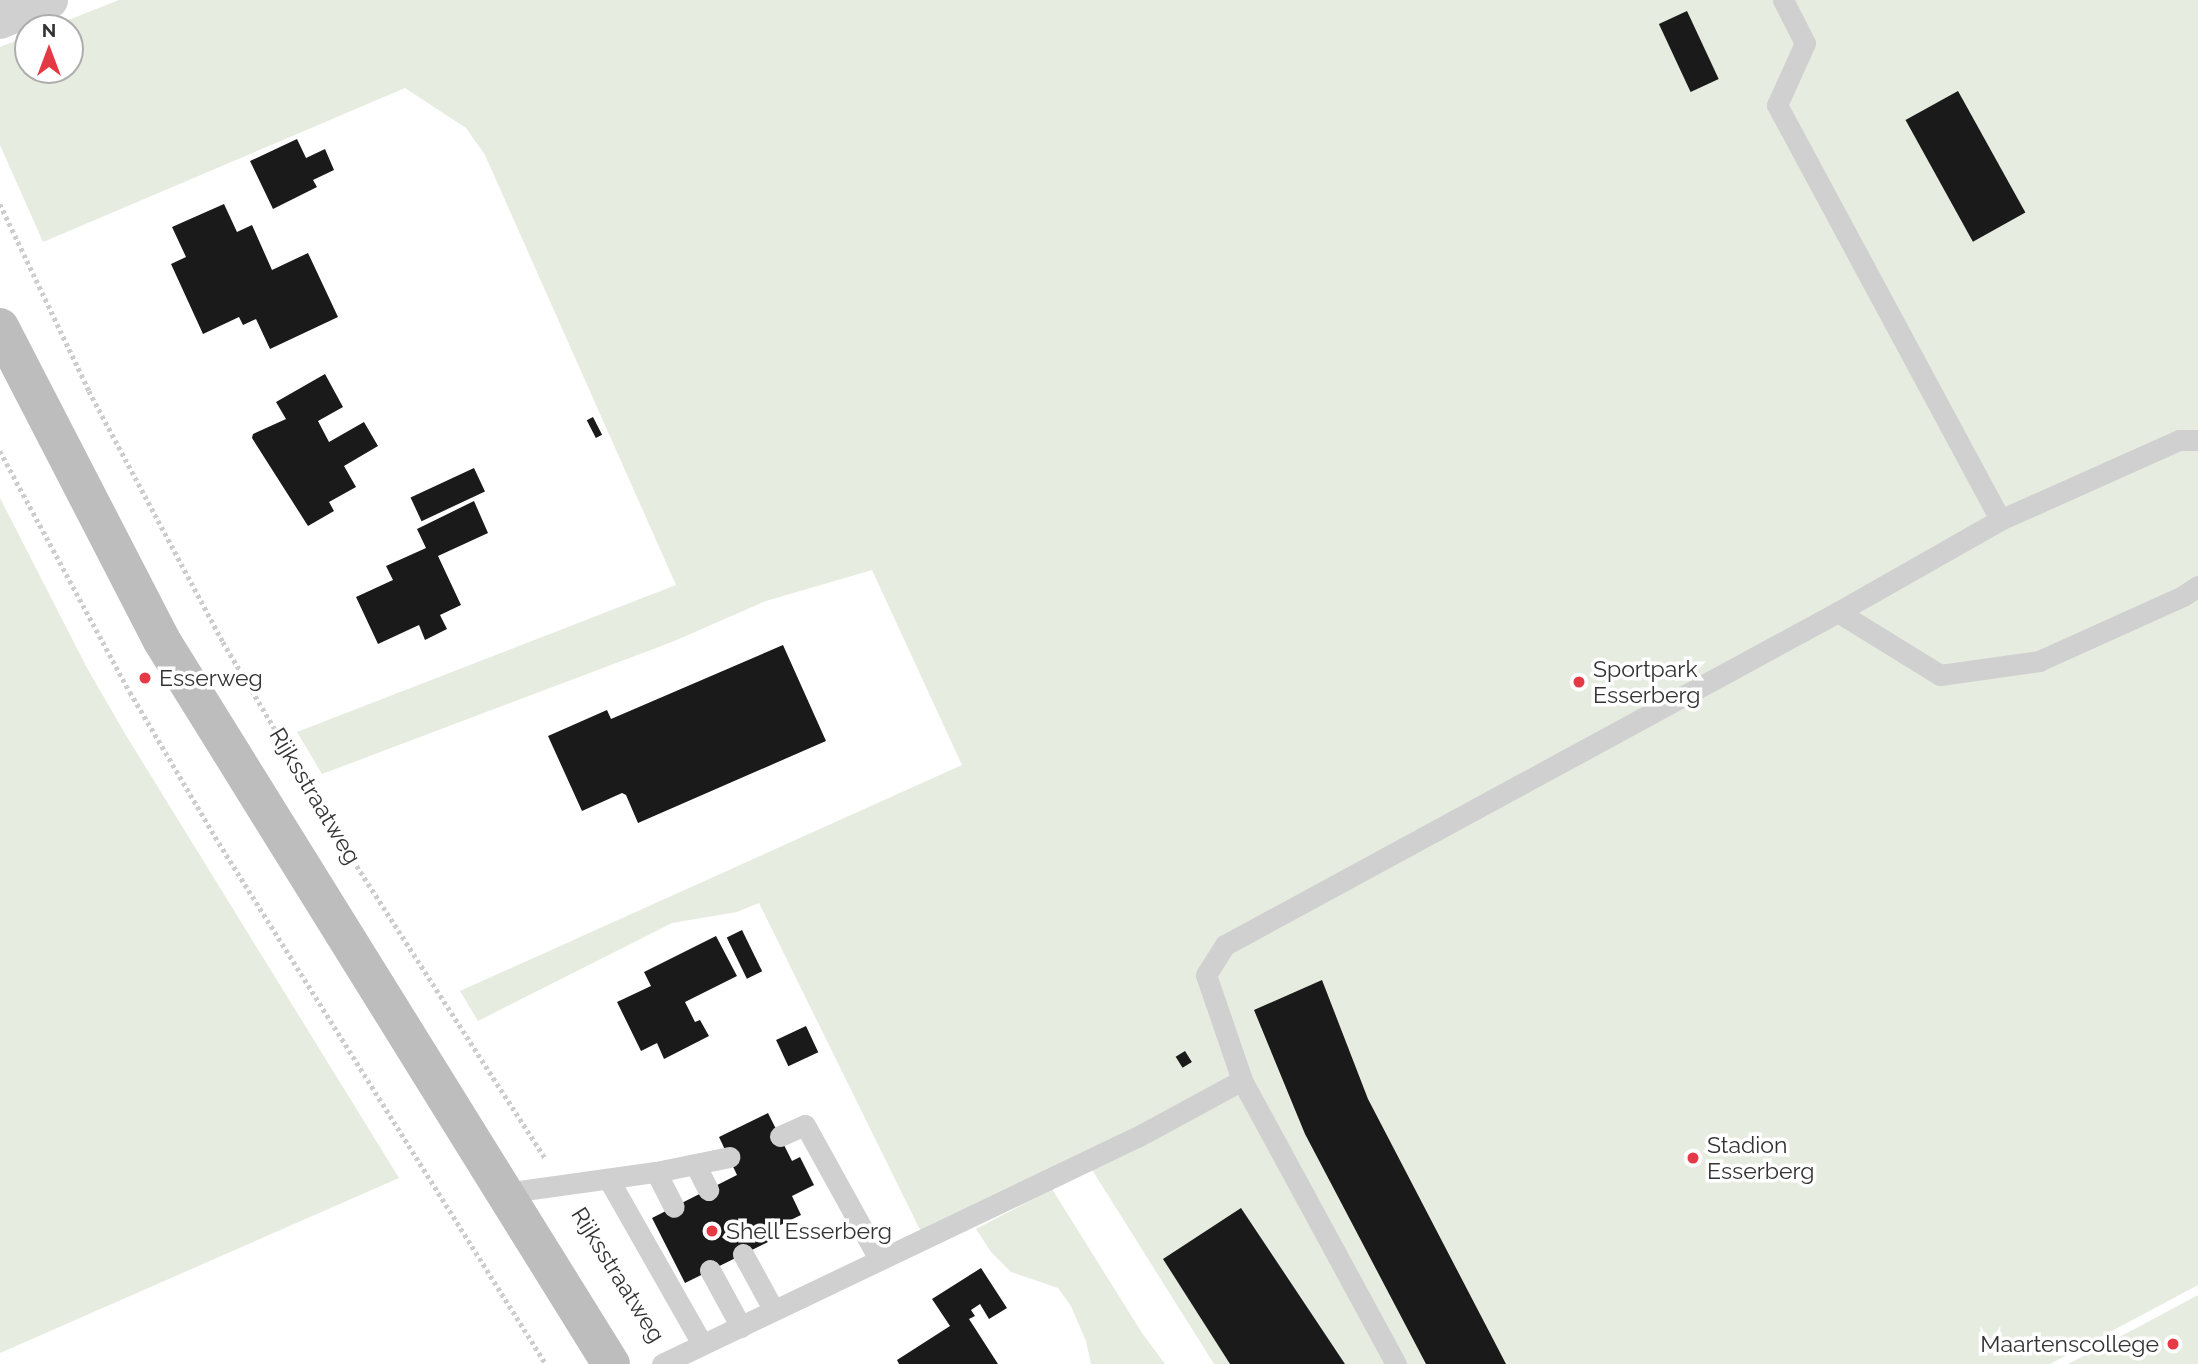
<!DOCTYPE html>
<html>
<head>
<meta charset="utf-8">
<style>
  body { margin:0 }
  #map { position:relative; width:2198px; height:1364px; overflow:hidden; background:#fff; font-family:Raleway,sans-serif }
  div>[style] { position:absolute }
  .green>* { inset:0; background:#e6ecdf }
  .building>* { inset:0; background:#1a1a1a; transform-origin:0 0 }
  .path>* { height:4.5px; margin-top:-2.25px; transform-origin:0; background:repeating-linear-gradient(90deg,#cdcdcd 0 3.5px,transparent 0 7px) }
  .service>* { height:21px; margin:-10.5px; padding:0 10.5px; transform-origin:10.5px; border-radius:10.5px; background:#d0d0d0 }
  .minor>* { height:38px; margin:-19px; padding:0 19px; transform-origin:19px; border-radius:19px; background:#d0d0d0 }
  .secondary>* { height:38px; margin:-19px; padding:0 19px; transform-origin:19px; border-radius:19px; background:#bdbdbd }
  .dots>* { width:19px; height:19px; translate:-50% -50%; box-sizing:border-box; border:4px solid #fff; border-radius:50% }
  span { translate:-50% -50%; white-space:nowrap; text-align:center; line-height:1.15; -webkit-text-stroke:7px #fff; paint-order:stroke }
  .poi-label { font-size:23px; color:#333 }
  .left { translate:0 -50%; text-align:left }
  .right { translate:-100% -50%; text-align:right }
  .street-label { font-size:23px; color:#333 }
  .north { position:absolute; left:14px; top:14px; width:70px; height:70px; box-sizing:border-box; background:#fff; border:2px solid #adadad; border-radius:50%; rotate:0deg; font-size:19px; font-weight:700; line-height:28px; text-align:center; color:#333 }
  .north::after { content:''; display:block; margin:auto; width:24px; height:32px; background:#e63946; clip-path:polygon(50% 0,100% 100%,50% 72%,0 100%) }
</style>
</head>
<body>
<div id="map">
  <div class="green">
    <div style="clip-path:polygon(119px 0,2198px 0,2198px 1285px,2050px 1364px,1214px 1364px,1089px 1165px,928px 1246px,759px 903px,737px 912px,672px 923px,478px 1021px,460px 991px,962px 765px,872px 570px,766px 601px,672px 642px,322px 774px,297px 732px,676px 585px,485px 155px,466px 128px,405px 88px,43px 242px,0 145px,0 47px,28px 36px,28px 70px,70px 70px,70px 28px,48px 28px)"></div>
    <div style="clip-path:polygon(0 498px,87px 668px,127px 737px,399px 1178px,0 1353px)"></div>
    <div style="clip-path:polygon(1052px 1189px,1142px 1333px,1165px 1364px,1091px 1364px,1086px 1341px,1071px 1306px,1058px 1288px,1011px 1272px,991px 1252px,976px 1229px)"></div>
    <div style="clip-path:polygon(2198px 1295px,2198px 1364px,2068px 1364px,2144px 1324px)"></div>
  </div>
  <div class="building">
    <div style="left:1687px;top:11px;width:75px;height:31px;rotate:65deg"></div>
    <div style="left:1958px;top:91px;width:139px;height:60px;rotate:61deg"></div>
    <div style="clip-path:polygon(297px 139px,306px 158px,325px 149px,334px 170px,313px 180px,317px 187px,273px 209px,250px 161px)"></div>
    <div style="clip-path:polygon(224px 204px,237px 232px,252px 225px,272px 270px,308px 253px,338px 317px,270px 349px,256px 319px,243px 325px,239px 317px,203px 334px,171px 264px,186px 257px,172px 227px)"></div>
    <div style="clip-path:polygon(325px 374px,343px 407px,318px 421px,329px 442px,364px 422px,378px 446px,344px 466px,356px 487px,329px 502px,334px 511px,308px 526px,252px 438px,253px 434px,286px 419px,276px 402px)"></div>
    <div style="left:593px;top:417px;width:20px;height:7px;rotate:63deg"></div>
    <div style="left:474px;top:468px;width:26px;height:70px;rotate:65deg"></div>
    <div style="clip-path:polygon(474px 501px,488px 533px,438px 556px,461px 605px,440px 615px,447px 629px,425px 640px,419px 625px,378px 644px,356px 597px,393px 580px,386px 566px,426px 548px,417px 529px)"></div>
    <div style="clip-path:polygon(783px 645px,826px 741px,638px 823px,626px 795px,622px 793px,582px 811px,548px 736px,607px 710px,611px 719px)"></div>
    <div style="left:742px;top:930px;width:46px;height:17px;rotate:64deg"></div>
    <div style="clip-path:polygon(716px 936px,737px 976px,685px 1002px,695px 1022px,700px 1020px,709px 1036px,664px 1059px,657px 1043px,641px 1051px,617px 1002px,651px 986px,644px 972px)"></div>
    <div style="clip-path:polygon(1322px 980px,1368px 1099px,1506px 1364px,1426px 1364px,1305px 1134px,1254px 1010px)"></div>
    <div style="left:806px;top:1026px;width:29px;height:33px;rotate:65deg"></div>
    <div style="left:1185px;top:1051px;width:13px;height:11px;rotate:58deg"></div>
    <div style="clip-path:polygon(768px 1113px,792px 1161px,800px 1157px,814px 1185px,792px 1196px,801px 1215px,766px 1232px,770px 1241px,685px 1283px,652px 1218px,737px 1175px,719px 1137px)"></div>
    <div style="clip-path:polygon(1241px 1208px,1345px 1364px,1230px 1364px,1163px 1259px)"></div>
    <div style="clip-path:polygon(981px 1268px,1007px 1308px,989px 1319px,980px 1304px,971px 1310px,975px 1316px,969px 1319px,998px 1364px,899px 1364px,897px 1360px,950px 1326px,932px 1299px)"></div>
  </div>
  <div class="path">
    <div style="left:0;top:204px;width:207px;rotate:64.5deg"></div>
    <div style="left:89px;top:391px;width:285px;rotate:61.9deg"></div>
    <div style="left:223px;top:642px;width:254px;rotate:59.2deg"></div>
    <div style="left:353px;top:860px;width:354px;rotate:57.2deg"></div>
    <div style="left:0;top:451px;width:274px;rotate:61.7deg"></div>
    <div style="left:130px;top:692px;width:175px;rotate:59.5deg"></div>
    <div style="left:219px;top:843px;width:615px;rotate:57.89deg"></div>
    <div style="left:579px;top:1213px;width:145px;rotate:58.3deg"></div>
  </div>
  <div class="service">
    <div style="left:1783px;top:0;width:48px;rotate:62.9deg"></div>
    <div style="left:1805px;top:43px;width:68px;rotate:114.3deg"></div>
    <div style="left:1777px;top:105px;width:471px;rotate:61.7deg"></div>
    <div style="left:2198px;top:440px;width:19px;rotate:180deg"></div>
    <div style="left:2179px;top:440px;width:196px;rotate:155.9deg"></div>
    <div style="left:2000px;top:520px;width:186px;rotate:150.4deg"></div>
    <div style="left:1838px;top:612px;width:120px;rotate:31.7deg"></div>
    <div style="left:1940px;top:675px;width:100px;rotate:-8deg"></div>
    <div style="left:2039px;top:661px;width:158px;rotate:-24.3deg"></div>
    <div style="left:2183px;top:596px;width:18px;rotate:-34deg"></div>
    <div style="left:780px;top:1136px;width:27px;rotate:-24deg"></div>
    <div style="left:805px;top:1125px;width:153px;rotate:61.1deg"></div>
    <div style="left:696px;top:1166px;width:27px;rotate:63deg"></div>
    <div style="left:656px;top:1172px;width:39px;rotate:63deg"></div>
    <div style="left:609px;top:1180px;width:189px;rotate:60.4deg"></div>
    <div style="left:504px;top:1193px;width:153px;rotate:-7.9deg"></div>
    <div style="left:656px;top:1172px;width:75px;rotate:-11.6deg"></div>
    <div style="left:743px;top:1254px;width:63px;rotate:61.4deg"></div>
    <div style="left:710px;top:1270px;width:65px;rotate:61.5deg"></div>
    <div style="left:662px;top:1364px;width:529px;rotate:-25.55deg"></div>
    <div style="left:1139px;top:1136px;width:117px;rotate:-28.5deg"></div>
    <div style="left:1396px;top:1364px;width:323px;rotate:-118.5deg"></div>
    <div style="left:1242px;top:1080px;width:111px;rotate:-108.9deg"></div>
    <div style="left:1206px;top:975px;width:36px;rotate:-58deg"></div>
    <div style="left:1225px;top:945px;width:698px;rotate:-28.51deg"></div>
  </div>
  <div class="minor">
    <div style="left:0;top:20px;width:53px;rotate:-22.2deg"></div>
  </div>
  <div class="secondary">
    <div style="left:0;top:327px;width:353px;rotate:62.7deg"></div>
    <div style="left:162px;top:641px;width:851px;rotate:58.16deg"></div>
  </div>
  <div class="dots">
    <div style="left:145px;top:678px;background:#e63946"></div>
    <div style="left:1579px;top:682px;background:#e63946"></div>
    <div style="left:1693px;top:1158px;background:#e63946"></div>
    <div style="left:712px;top:1231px;background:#e63946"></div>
    <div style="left:2173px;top:1344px;background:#e63946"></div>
  </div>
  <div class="poi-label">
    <span class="left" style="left:1593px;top:682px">Sportpark<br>Esserberg</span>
    <span class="left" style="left:159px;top:678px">Esserweg</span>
    <span class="left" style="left:1707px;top:1158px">Stadion<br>Esserberg</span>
    <span class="left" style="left:726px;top:1231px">Shell Esserberg</span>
    <span class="right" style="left:2159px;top:1344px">Maartenscollege</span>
  </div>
  <div class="street-label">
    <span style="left:315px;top:796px;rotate:59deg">Rijksstraatweg</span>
    <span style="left:618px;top:1275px;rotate:58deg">Rijksstraatweg</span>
  </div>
  <div class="north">N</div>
</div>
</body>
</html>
